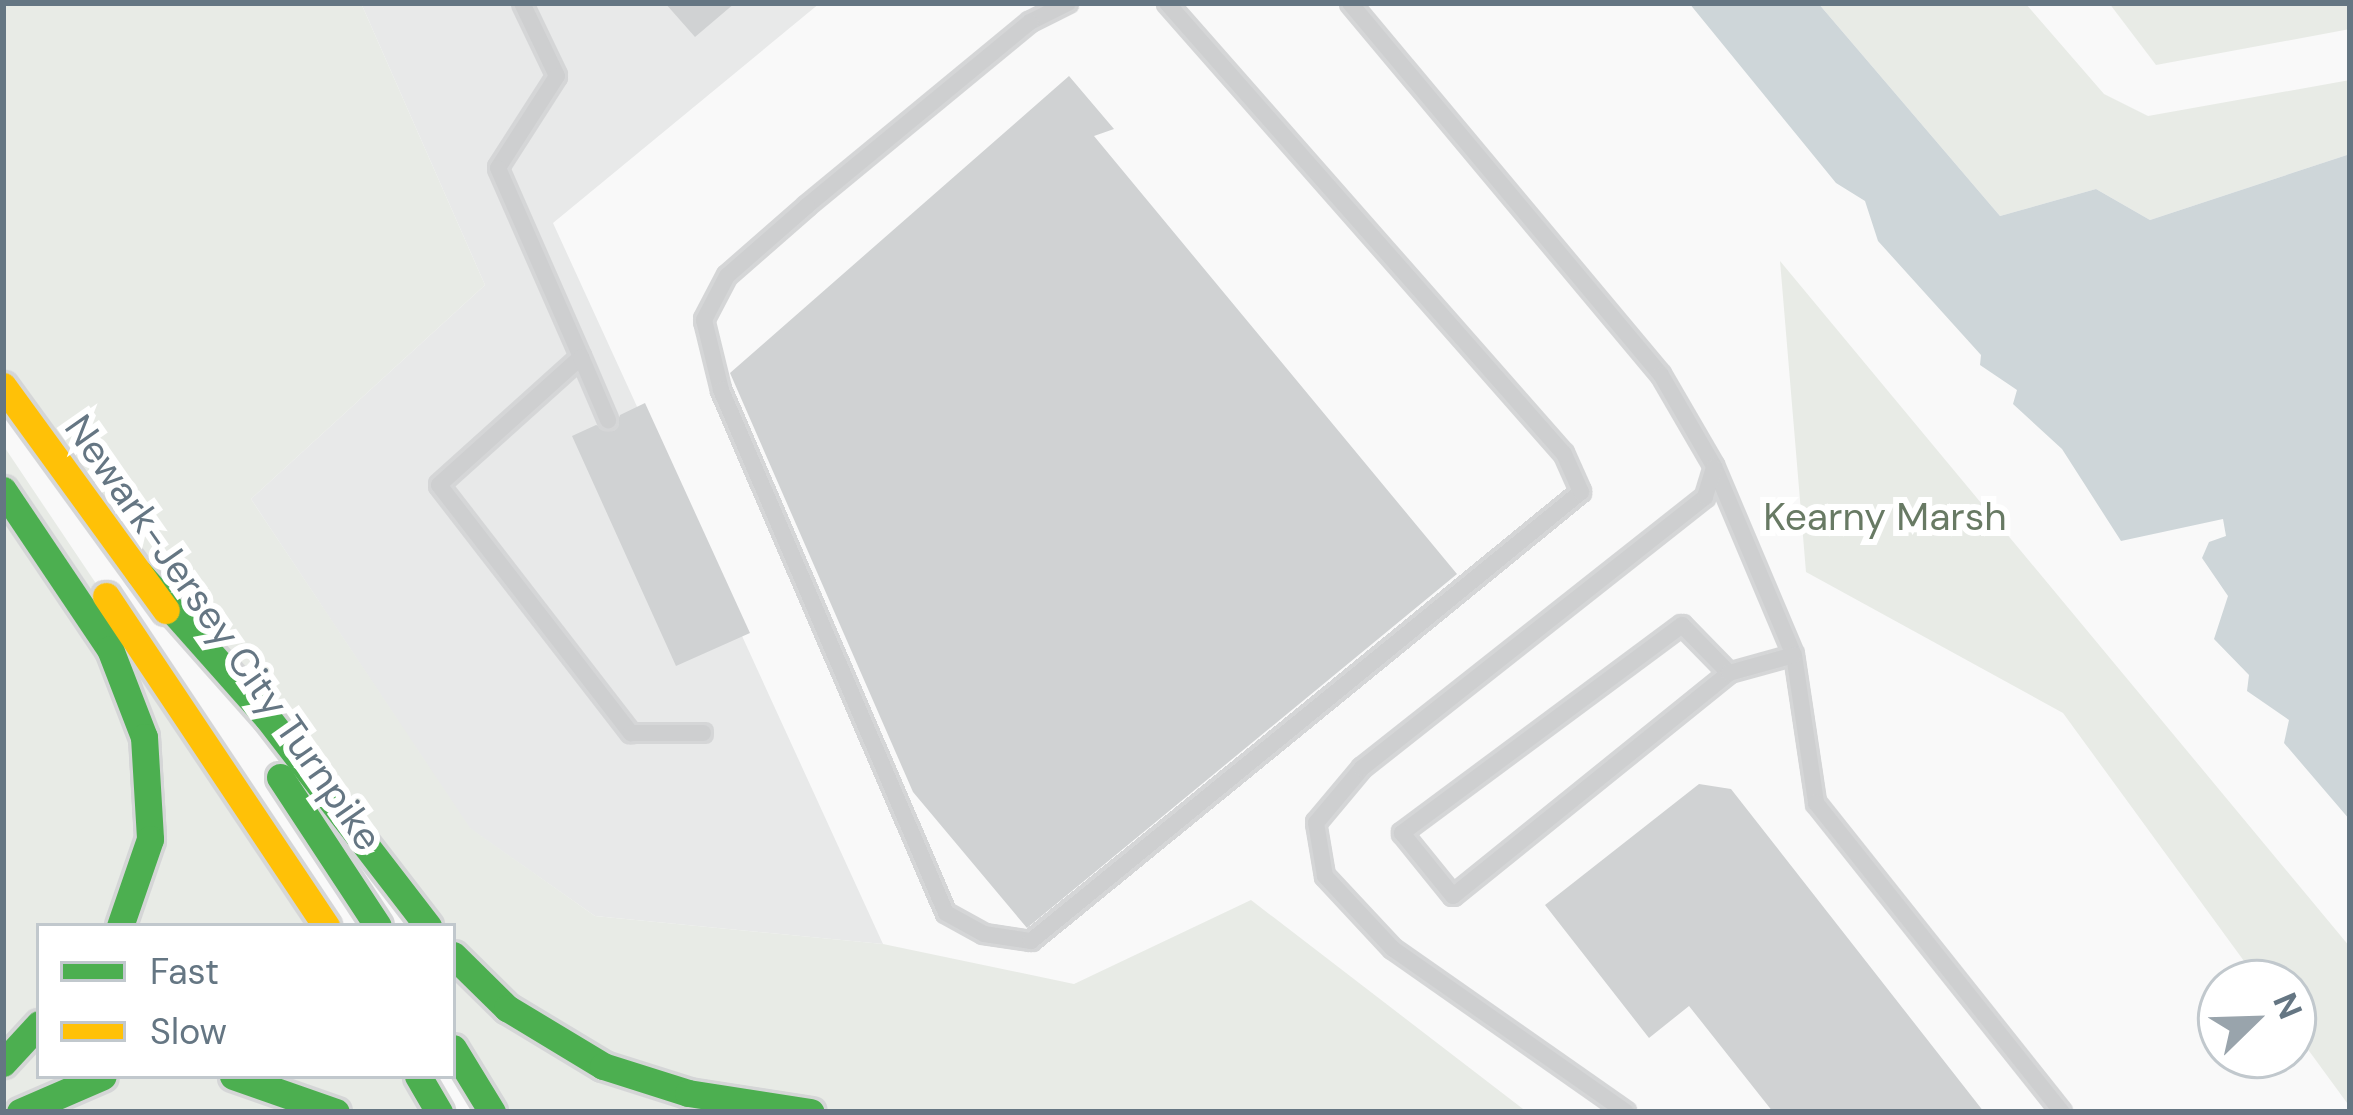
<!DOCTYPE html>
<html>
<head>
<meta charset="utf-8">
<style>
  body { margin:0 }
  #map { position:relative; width:2353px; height:1115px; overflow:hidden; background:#f9f9f9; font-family:"DM Sans",sans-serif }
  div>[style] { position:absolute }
  .built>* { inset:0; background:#e8e9e9 }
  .green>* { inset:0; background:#e8ebe6 }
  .water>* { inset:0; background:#ced6d9 }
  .building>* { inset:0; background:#d0d2d3 }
  .roads { filter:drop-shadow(3px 0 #d5d6d7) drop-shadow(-3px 0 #d5d6d7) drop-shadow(0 3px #d5d6d7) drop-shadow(0 -3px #d5d6d7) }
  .lane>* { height:16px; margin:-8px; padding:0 8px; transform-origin:8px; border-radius:8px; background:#cecfd0 }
  .fast>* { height:27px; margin:-13.5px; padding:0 13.5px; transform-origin:13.5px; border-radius:13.5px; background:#4caf50 }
  .slow>* { height:27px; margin:-13.5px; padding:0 13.5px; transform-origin:13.5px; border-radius:13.5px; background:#ffc107 }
  span { translate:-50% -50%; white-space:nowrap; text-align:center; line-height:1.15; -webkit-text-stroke:12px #fff; paint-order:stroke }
  .park-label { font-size:39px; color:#687a64 }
  .street-label { font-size:39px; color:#657683 }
  .frame { position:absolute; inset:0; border:6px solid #657683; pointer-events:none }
  .legend { position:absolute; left:36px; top:923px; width:420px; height:156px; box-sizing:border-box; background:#fff; border:3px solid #c1c8cd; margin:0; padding:15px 21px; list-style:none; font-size:36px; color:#657683 }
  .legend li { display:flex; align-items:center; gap:24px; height:60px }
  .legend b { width:60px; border:3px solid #c1c8cd }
  .north { position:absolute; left:2197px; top:959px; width:120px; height:120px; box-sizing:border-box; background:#fff; border:3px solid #c1c8cd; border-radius:50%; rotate:67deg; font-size:33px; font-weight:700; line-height:48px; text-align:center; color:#657683 }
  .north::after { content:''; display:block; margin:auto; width:42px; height:54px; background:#99a4ac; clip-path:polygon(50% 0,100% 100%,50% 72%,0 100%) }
</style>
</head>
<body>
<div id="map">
  <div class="built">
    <div style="clip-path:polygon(361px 3px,820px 3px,553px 223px,883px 944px,595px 916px,469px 828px,251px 499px,485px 285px)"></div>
  </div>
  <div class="green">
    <div style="clip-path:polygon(3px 3px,361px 3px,485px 285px,251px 499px,470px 828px,595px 916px,883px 944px,1074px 984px,1251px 900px,1527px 1112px,492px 1112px,453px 1048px,453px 985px,3px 386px)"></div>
    <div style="clip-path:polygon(1818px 3px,2025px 3px,2104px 94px,2148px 116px,2350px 80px,2350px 154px,2150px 220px,2096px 189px,2000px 216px)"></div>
    <div style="clip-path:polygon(2109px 3px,2350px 3px,2350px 29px,2156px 65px)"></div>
    <div style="clip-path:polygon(1780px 261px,2350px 947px,2350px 1107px,2293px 1029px,2293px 983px,2260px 983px,2063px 713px,1806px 572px)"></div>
    <div style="clip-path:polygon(3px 445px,326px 926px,39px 926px,39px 1076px,418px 1076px,439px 1112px,3px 1112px)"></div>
  </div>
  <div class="water">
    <div style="clip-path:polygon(1689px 3px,1818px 3px,2000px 216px,2096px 189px,2150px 220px,2350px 154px,2350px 820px,2284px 743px,2289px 720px,2247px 691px,2249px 675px,2214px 639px,2228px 596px,2202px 558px,2209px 542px,2226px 536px,2223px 519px,2121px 541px,2062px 449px,2013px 404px,2017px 390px,1980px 365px,1981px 355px,1878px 241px,1865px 201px,1836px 183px)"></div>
  </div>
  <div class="building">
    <div style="clip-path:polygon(665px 3px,735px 3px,695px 37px)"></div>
    <div style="clip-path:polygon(1069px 76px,1114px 129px,1094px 136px,1457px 574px,1027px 928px,913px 792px,730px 373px)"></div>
    <div style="clip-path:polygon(645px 403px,750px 633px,676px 666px,572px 436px,596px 425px,614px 431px,620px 415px)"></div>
    <div style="clip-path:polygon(1699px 784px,1731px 789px,1984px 1112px,1773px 1112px,1689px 1006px,1649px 1038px,1545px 905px)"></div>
  </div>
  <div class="roads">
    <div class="lane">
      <div style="left:522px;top:3px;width:81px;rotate:64.4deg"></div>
      <div style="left:557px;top:76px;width:109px;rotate:122.7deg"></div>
      <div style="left:498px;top:168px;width:206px;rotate:66.3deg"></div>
      <div style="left:581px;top:357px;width:191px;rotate:138deg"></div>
      <div style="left:439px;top:485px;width:314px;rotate:52.3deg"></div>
      <div style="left:631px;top:733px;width:72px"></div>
      <div style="left:1068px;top:3px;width:42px;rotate:153.4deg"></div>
      <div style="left:1030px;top:22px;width:289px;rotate:140.5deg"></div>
      <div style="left:807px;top:206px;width:106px;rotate:138.8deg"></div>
      <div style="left:727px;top:276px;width:50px;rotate:117.6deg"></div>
      <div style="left:704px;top:320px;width:72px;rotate:76.3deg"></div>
      <div style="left:721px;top:390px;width:569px;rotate:66.72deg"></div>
      <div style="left:946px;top:913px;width:43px;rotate:28.9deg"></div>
      <div style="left:984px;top:934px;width:48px;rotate:8.5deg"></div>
      <div style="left:1031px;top:941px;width:710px;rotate:-39.23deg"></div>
      <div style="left:1581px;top:492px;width:42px;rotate:-114.1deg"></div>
      <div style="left:1564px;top:454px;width:601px;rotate:-131.36deg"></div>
      <div style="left:1350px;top:3px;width:485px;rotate:50.1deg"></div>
      <div style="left:1661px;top:375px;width:105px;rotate:59.8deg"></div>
      <div style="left:1714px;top:466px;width:205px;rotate:67.1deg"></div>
      <div style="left:1794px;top:655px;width:150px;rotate:81.5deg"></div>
      <div style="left:1816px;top:803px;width:395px;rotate:51.5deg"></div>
      <div style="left:581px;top:357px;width:69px;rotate:66.8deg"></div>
      <div style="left:1729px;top:673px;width:67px;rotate:-134.4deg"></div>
      <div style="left:1682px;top:625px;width:349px;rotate:143.4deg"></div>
      <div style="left:1402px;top:833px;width:81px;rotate:51deg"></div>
      <div style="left:1453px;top:896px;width:355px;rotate:-38.9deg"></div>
      <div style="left:1729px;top:673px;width:67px;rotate:-15.5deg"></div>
      <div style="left:1626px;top:1112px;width:284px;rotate:-145deg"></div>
      <div style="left:1393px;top:949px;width:100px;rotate:-133deg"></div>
      <div style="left:1325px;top:876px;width:54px;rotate:-99.6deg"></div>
      <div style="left:1316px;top:823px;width:72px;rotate:-50.1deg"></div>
      <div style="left:1362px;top:768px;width:437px;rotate:-38.3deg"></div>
      <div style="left:1705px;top:497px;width:31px;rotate:-73deg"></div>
    </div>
    <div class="fast">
      <div style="left:3px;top:490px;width:192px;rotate:56.1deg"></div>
      <div style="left:110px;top:649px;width:94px;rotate:68.9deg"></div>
      <div style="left:144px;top:737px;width:102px;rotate:86.6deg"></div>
      <div style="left:150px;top:839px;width:92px;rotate:109deg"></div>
      <div style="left:140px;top:574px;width:191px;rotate:48.4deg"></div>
      <div style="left:267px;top:717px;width:264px;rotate:52.4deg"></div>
      <div style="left:280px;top:777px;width:178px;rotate:56.7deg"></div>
      <div style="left:453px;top:955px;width:76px;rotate:44.5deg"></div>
      <div style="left:507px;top:1008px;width:112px;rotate:31.1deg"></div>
      <div style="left:603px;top:1066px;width:89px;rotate:17.6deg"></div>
      <div style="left:688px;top:1093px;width:124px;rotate:8.8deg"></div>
      <div style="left:453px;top:1048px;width:75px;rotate:58.6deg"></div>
      <div style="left:3px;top:1063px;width:53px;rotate:-47.3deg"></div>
      <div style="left:233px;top:1076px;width:109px;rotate:19.3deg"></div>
      <div style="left:418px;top:1076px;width:42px;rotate:59.7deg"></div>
      <div style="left:20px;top:1112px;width:90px;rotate:-23.4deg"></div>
    </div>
    <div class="slow">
      <div style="left:3px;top:386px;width:277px;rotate:54deg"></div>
      <div style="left:106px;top:596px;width:397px;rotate:56.3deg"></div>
    </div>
  </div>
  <div class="park-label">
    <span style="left:1885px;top:517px">Kearny Marsh</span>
  </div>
  <div class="street-label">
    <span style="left:223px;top:633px;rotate:55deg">Newark-Jersey City Turnpike</span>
  </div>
  <div class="frame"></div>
  <ul class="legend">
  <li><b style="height:15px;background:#4caf50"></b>Fast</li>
  <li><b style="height:15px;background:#ffc107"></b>Slow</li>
  </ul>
  <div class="north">N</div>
</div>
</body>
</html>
